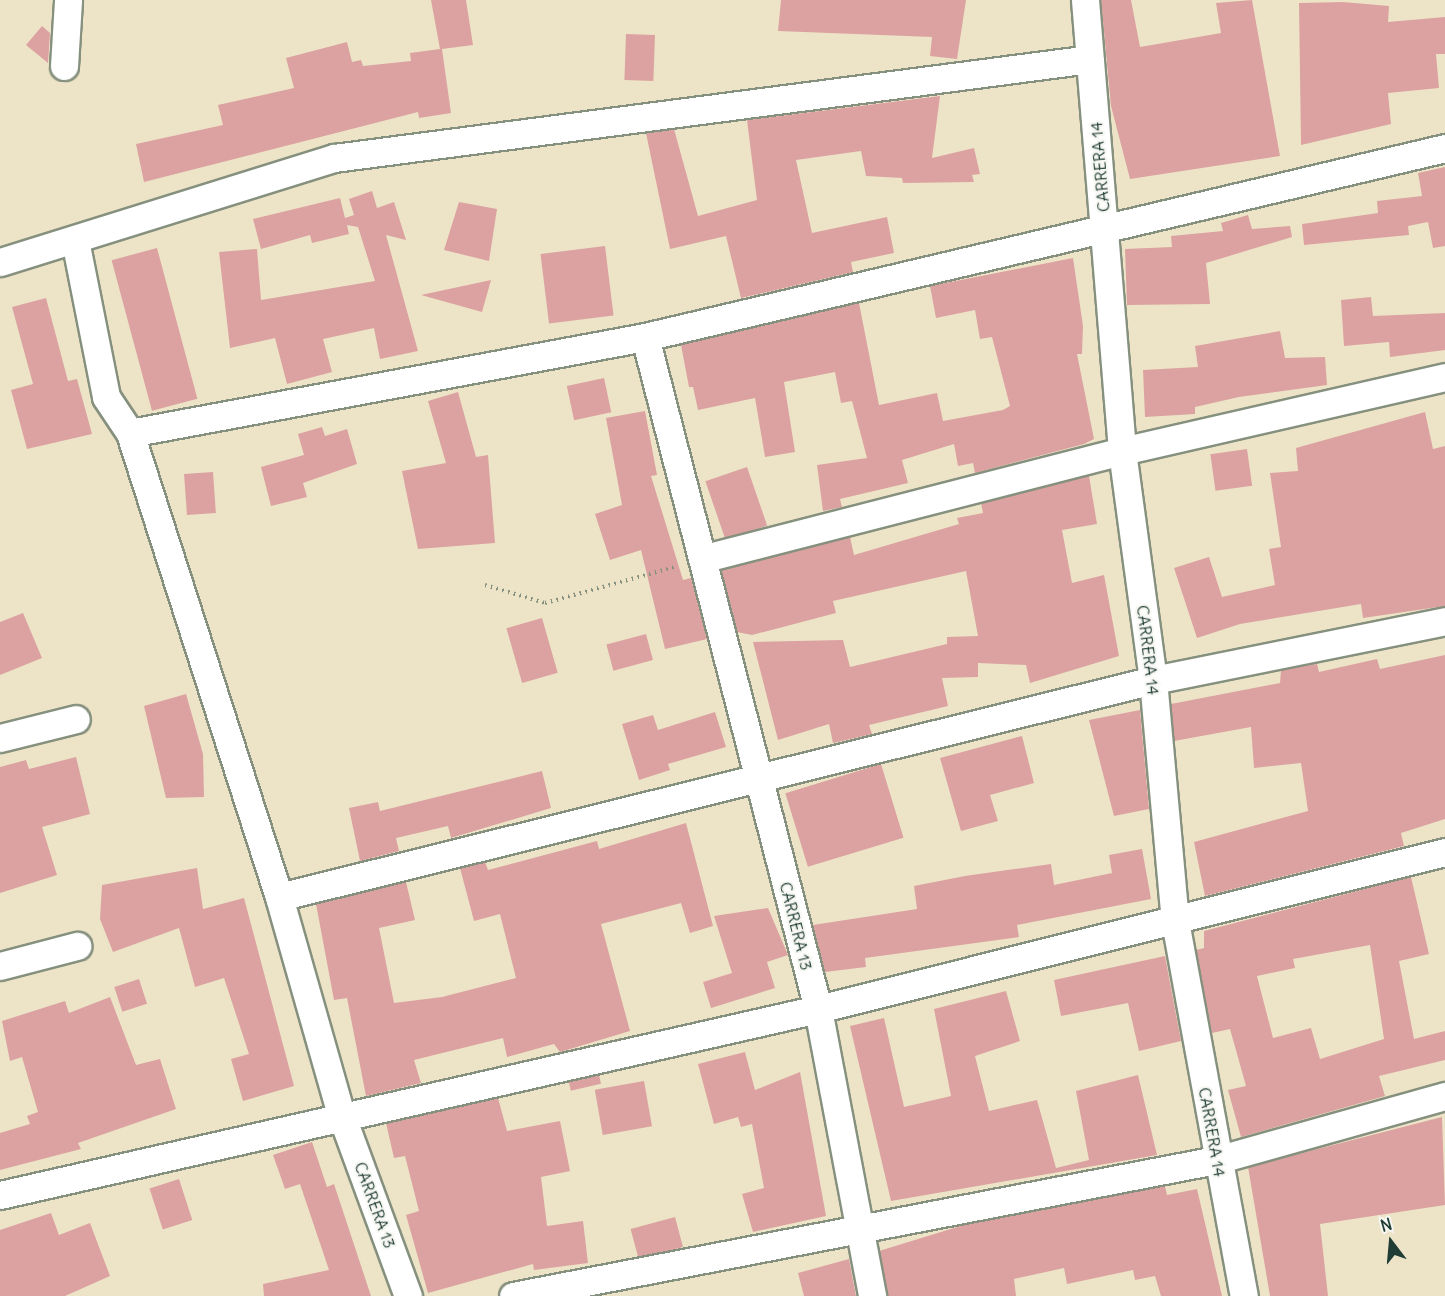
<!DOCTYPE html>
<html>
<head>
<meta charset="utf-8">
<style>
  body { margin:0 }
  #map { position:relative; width:1445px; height:1296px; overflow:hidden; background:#ede4c7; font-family:Delius,sans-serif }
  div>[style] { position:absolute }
  .building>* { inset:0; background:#dca2a1; transform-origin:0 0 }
  .path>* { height:4px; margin-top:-2px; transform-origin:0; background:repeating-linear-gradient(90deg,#86907e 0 1.5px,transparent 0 6px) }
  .roads { filter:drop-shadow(2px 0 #86907e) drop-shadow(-2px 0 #86907e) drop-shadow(0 2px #86907e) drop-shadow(0 -2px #86907e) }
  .minor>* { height:27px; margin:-13.5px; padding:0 13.5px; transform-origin:13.5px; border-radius:13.5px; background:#fff }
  span { translate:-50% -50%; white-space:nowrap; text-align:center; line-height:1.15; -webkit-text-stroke:4.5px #f6f6f2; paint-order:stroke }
  .street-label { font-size:16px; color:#1f3d34 }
  .north { position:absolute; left:1361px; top:1212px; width:60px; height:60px; -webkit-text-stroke:4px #f6f6f2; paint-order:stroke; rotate:344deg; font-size:16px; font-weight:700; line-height:24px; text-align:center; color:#1f3d34 }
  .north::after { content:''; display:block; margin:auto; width:21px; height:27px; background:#1f3d34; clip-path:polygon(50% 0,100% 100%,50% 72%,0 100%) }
</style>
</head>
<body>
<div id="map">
  <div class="building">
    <div style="clip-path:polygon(431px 0,466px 0,473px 45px,442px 49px,451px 113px,419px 118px,418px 112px,144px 182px,136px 144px,223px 125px,218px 105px,294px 88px,286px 58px,347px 42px,352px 62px,361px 60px,363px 66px,411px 61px,410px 53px,440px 49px)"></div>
    <div style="clip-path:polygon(781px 0,966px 0,957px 59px,930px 56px,932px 37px,778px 31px)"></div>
    <div style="clip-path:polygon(1101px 0,1131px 0,1140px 47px,1221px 33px,1216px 3px,1252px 0,1280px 156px,1130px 179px,1111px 106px)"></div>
    <div style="clip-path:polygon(1343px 2px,1389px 6px,1388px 22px,1445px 17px,1445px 54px,1436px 54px,1439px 88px,1388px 93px,1391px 124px,1301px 145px,1299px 3px)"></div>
    <div style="clip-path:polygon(42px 26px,50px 33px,48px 63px,26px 45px)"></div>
    <div style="left:626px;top:34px;width:29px;height:46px;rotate:2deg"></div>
    <div style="clip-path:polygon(940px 96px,932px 158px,974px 148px,980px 174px,972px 175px,974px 182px,903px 183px,902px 178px,866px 176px,861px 151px,796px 160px,812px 233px,887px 217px,894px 253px,851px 262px,853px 272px,741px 298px,726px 236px,670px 249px,646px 133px,674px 129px,698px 216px,757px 200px,747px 120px)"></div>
    <div style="clip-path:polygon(1445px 167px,1445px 246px,1433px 248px,1428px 222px,1408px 226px,1409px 235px,1304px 245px,1302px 224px,1378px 213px,1377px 201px,1422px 196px,1418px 173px)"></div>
    <div style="clip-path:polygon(372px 191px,377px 208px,394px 202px,406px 240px,386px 235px,418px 351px,380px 359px,374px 328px,323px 339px,332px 372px,287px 384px,275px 338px,230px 348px,219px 252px,257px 249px,261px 300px,375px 281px,358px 227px,347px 225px,349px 234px,312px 243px,310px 235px,261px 249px,253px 219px,340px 198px,345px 218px,354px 215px,349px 199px)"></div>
    <div style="clip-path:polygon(459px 202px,497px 209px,489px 261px,444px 250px)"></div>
    <div style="clip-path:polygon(1248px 215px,1252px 229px,1290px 226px,1292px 237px,1206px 263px,1210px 304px,1127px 305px,1125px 249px,1172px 247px,1171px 236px,1223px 231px,1221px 223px)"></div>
    <div style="left:605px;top:246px;width:70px;height:65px;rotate:83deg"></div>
    <div style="left:157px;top:248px;width:156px;height:47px;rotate:75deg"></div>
    <div style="clip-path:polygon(1073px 258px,1083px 326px,1082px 354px,1077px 354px,1094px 439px,1084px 444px,975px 473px,973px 463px,958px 466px,954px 444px,902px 460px,908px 483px,840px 499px,842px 507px,823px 511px,817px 465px,867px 458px,852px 401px,841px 403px,835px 372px,784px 382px,795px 452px,765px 457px,755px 398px,698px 410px,693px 387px,689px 387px,681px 345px,859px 303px,879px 405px,937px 393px,943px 421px,1003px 410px,1010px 406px,992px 337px,980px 339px,975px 310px,936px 318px,930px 286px)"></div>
    <div style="clip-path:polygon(491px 280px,482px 312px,421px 295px)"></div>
    <div style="clip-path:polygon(1371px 297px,1373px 316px,1445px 313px,1445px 350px,1390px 357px,1389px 342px,1344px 346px,1341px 300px)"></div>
    <div style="clip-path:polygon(46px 298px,68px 381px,77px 379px,92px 434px,27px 449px,11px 390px,33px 384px,12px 307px)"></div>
    <div style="clip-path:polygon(1280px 331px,1285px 358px,1325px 357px,1327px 385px,1239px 397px,1195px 407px,1195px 414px,1145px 417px,1143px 370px,1198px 367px,1195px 346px)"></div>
    <div style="left:604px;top:378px;width:35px;height:38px;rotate:78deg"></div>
    <div style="clip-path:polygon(458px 392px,476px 457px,488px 455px,495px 543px,418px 549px,402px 471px,446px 463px,428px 401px)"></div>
    <div style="clip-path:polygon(645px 411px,657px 475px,651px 476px,683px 580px,691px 578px,707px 639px,665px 649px,641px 550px,610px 560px,595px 514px,622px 505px,606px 418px)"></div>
    <div style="clip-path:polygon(1425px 412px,1433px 449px,1445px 446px,1445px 606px,1363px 618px,1361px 604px,1240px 624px,1197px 638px,1174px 568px,1209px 557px,1222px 597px,1275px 585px,1269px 549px,1281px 547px,1270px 473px,1298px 471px,1296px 448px)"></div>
    <div style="clip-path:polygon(322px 427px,325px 436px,347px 429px,357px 464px,303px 483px,307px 497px,271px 506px,261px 467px,304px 455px,298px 434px)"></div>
    <div style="left:1247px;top:449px;width:37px;height:37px;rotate:82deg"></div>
    <div style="left:747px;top:467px;width:62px;height:44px;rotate:71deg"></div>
    <div style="left:213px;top:472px;width:41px;height:29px;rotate:86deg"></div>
    <div style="clip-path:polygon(1089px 476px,1097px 524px,1062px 530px,1072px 583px,1104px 575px,1119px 656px,1030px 683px,1026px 665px,978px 663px,978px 677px,942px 678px,948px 706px,869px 725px,872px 734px,833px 743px,829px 724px,778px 740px,753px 642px,843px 640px,850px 667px,947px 644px,947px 637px,978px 636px,966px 571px,833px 601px,836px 613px,752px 635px,737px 632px,721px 570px,850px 537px,854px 555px,959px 524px,957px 518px,983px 513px,981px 503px)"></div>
    <div style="clip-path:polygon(23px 613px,42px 658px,0 675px,0 622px)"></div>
    <div style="left:542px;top:618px;width:57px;height:37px;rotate:74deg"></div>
    <div style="left:646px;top:634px;width:27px;height:41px;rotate:75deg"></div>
    <div style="clip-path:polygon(1445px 655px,1445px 819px,1401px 833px,1404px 846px,1205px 896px,1194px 842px,1308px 811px,1301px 763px,1254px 768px,1251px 727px,1174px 741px,1171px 704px,1280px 683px,1281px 670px,1317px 664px,1319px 672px,1377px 659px,1380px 669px)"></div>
    <div style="clip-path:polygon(186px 694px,203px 754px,204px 797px,166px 798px,144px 706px)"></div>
    <div style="clip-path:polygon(1140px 710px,1149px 809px,1114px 816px,1089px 720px)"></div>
    <div style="clip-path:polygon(715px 712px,726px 747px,668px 764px,670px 770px,639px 780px,622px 724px,653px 715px,658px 730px)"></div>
    <div style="clip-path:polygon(1022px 736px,1034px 783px,990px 795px,998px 821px,961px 831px,940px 758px)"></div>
    <div style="clip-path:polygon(76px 757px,90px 814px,42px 827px,57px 875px,0 893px,0 767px,26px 760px,29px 769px)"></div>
    <div style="left:881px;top:764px;width:77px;height:100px;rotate:73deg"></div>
    <div style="clip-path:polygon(542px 771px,551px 808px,451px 838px,448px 826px,396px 838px,399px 851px,360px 861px,349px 808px,378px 802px,380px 811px)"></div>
    <div style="clip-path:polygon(686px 823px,713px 926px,690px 933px,681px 903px,601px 924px,630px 1031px,560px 1052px,554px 1044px,507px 1057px,503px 1038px,414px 1060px,421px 1083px,366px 1096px,347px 998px,334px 1000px,316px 904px,406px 882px,415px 920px,379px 928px,394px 1003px,442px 997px,516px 978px,500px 914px,474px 921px,460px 868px,485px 862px,488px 870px,597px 841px,599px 849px)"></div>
    <div style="clip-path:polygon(1142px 849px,1151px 899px,1017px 925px,1019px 937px,865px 958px,866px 967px,825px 972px,813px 925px,917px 909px,914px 886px,965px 876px,1051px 864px,1054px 885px,1112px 873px,1109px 855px)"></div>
    <div style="clip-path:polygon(197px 868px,203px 909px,244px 898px,294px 1086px,243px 1101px,231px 1059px,249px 1054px,224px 978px,195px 987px,179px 928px,113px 952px,100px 919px,102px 885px)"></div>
    <div style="clip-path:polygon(evenodd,1411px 877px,1429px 954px,1399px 961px,1414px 1039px,1445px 1031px,1445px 1060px,1379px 1076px,1385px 1096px,1241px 1137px,1228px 1090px,1246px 1086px,1230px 1029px,1212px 1033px,1196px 950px,1204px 948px,1204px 931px,1411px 877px,1370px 945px,1384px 1039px,1320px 1059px,1311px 1028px,1273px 1038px,1257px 976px,1295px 968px,1293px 959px,1370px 945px)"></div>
    <div style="clip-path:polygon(768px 908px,788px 955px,767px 962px,775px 988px,711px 1008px,703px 982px,732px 973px,714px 916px)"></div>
    <div style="clip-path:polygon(1165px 956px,1181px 1041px,1139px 1051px,1128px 1003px,1061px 1016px,1054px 980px)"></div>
    <div style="left:139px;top:979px;width:26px;height:26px;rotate:72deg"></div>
    <div style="clip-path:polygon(1006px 991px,1020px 1041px,975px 1056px,989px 1111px,1037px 1100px,1056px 1168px,1089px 1160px,1076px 1091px,1138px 1075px,1157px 1155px,891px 1201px,850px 1026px,884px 1018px,904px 1107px,951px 1096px,934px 1009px)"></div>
    <div style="clip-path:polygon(110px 997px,136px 1065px,160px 1059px,176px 1109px,78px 1143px,81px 1149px,0 1170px,0 1133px,30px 1124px,27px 1116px,38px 1112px,22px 1057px,10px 1061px,2px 1021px,65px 1001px,69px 1013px)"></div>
    <div style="clip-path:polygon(745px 1052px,755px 1090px,800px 1072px,826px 1216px,753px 1232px,742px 1194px,764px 1188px,752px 1124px,741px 1127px,738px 1117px,714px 1124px,698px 1064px)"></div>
    <div style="left:599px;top:1075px;width:9px;height:31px;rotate:77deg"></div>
    <div style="left:644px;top:1081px;width:46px;height:50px;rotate:80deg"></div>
    <div style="clip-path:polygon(498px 1098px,507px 1131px,560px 1121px,570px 1171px,541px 1177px,547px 1226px,583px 1221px,588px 1263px,534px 1270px,533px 1264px,428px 1293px,406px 1215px,419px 1211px,405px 1156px,394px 1158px,386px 1123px)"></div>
    <div style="clip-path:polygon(1442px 1117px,1445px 1205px,1320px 1224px,1328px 1296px,1270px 1296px,1248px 1167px)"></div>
    <div style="clip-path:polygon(312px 1142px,327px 1187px,334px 1184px,371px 1296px,264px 1296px,263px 1284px,329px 1270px,300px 1184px,285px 1189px,273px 1155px)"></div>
    <div style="left:179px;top:1179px;width:43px;height:31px;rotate:72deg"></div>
    <div style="clip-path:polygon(1165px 1186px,1167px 1195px,1197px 1189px,1222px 1296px,1161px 1296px,1155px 1276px,1135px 1280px,1133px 1270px,1067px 1284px,1064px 1268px,1014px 1279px,1016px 1296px,887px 1296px,879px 1251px,967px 1224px)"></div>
    <div style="clip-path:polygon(51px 1213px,59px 1235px,90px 1223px,110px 1276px,65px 1296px,0 1296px,0 1230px)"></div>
    <div style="left:675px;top:1217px;width:31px;height:46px;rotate:75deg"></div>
    <div style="clip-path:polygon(849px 1259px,856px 1296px,804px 1296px,798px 1273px)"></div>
  </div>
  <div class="path">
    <div style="left:485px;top:585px;width:63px;rotate:16.7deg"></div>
    <div style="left:545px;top:603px;width:135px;rotate:-15.5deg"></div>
  </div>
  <div class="roads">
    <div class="minor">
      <div style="left:1085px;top:0;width:453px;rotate:85.3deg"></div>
      <div style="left:1122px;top:451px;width:231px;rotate:82.3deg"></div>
      <div style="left:1153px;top:680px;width:242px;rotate:84.8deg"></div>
      <div style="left:1175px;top:921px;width:381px;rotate:79.6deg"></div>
      <div style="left:64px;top:66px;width:66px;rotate:-86.5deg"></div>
      <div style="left:75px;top:240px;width:160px;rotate:78.8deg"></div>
      <div style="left:106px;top:397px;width:43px;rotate:56.3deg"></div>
      <div style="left:130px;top:433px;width:487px;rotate:72.2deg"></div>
      <div style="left:279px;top:897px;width:226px;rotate:74.1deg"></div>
      <div style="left:341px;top:1114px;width:194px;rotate:69.8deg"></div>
      <div style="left:0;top:262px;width:350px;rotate:-17.3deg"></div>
      <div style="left:334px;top:158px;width:762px;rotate:-7.46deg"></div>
      <div style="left:645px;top:337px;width:694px;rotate:75.56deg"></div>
      <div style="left:818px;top:1009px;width:292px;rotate:79.3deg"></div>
      <div style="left:130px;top:433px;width:524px;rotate:-10.56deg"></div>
      <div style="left:645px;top:337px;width:822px;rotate:-13.29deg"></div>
      <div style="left:705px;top:558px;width:431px;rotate:-14.4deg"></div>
      <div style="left:1122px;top:451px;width:331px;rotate:-12.9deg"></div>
      <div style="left:0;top:738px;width:78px;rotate:-14deg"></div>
      <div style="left:279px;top:897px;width:901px;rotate:-13.94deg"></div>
      <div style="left:1153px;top:680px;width:298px;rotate:-11.4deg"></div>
      <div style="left:0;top:966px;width:80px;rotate:-14.6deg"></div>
      <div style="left:0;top:1195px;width:839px;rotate:-12.81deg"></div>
      <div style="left:818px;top:1009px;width:646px;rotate:-14.06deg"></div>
      <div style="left:513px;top:1296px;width:716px;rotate:-10.95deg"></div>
      <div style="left:1216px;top:1160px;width:238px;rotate:-15.6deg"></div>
    </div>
  </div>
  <div class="street-label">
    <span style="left:1100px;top:167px;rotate:-95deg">CARRERA 14</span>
    <span style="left:1148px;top:650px;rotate:83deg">CARRERA 14</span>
    <span style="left:796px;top:926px;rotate:76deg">CARRERA 13</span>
    <span style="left:1212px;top:1132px;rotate:80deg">CARRERA 14</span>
    <span style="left:375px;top:1205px;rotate:70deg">CARRERA 13</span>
  </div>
  <div class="north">N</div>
</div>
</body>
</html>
